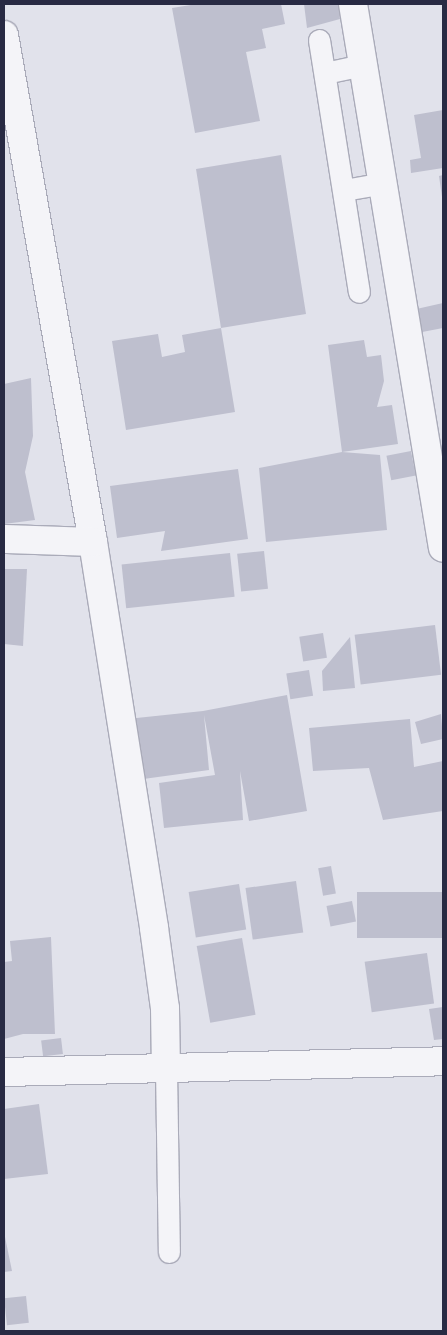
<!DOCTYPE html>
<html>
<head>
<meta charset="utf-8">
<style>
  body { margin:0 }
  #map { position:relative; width:447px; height:1335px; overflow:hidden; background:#e1e2eb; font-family:"Exo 2",sans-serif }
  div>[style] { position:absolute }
  .building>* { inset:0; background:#bebfce; transform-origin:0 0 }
  .roads { filter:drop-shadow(1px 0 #aaabb9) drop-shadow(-1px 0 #aaabb9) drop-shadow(0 1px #aaabb9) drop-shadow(0 -1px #aaabb9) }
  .service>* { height:21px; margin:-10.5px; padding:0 10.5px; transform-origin:10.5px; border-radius:10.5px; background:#f4f4f8 }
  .minor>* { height:28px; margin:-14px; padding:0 14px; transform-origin:14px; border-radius:14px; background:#f4f4f8 }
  span { translate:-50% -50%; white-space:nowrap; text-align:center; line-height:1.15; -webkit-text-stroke:4.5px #f1f2f8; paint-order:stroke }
  .frame { position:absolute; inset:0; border:5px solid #282a43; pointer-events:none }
</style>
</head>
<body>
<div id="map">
  <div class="building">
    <div style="clip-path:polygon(197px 4px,281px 4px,285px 24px,262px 29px,266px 48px,246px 52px,260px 121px,195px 133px,172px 8px)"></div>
    <div style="clip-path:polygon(304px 4px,338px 4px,340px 19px,307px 28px)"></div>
    <div style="clip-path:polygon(443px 110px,443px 168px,411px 173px,410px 160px,421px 158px,414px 115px)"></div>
    <div style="clip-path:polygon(281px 155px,306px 314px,221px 328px,235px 412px,126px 430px,112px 341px,158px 334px,162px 357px,185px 352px,182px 335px,221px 328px,196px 169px)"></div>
    <div style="clip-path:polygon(443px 175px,443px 197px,442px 197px,439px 176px)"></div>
    <div style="clip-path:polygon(443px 303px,443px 328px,417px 333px,412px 310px)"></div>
    <div style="clip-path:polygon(364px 340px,367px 357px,381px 355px,384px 381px,377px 407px,392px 405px,398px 444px,342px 452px,328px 345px)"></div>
    <div style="clip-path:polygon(31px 378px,33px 436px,25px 472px,35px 520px,4px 524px,4px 384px)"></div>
    <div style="left:411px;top:451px;width:25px;height:25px;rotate:79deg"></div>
    <div style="clip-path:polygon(342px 452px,380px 455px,387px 530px,266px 542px,259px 468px)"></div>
    <div style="clip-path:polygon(238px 469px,248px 539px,161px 551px,165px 531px,117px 538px,110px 486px)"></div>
    <div style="left:264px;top:551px;width:38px;height:27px;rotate:84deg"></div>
    <div style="left:230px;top:553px;width:44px;height:109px;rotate:84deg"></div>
    <div style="clip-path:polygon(4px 569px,27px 569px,23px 646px,4px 644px)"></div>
    <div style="left:435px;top:625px;width:50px;height:81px;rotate:83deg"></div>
    <div style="left:323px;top:633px;width:25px;height:24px;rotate:81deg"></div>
    <div style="clip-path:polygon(350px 637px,355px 688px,323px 691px,322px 671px)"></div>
    <div style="left:309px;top:670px;width:26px;height:23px;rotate:81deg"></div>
    <div style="clip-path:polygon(287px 695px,307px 811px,249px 821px,240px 771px,243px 820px,164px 828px,159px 783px,215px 775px,204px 715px,209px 770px,136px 780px,127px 719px,203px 711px)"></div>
    <div style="clip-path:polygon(441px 714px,443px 739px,421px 744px,415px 722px)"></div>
    <div style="clip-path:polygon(410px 719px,414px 767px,443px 761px,443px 811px,383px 820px,369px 768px,313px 771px,309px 728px)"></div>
    <div style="left:331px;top:866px;width:28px;height:13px;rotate:80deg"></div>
    <div style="left:296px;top:881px;width:52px;height:51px;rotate:82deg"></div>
    <div style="left:239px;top:884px;width:46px;height:51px;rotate:81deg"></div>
    <div style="left:443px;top:892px;width:46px;height:86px;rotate:90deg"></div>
    <div style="left:352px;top:901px;width:21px;height:26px;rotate:79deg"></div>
    <div style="clip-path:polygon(51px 937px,55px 1034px,23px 1034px,4px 1039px,4px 962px,12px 961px,10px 941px)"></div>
    <div style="left:242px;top:938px;width:78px;height:46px;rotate:80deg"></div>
    <div style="left:427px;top:953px;width:51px;height:63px;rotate:82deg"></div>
    <div style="clip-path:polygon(443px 1007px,443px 1039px,434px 1040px,429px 1009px)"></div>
    <div style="left:61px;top:1038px;width:16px;height:20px;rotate:83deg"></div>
    <div style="clip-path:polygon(39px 1104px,48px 1174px,4px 1179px,4px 1109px)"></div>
    <div style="clip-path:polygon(4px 1232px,12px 1271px,4px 1272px)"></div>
    <div style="left:26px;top:1296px;width:27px;height:22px;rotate:84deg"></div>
  </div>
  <div class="roads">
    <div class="service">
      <div style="left:319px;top:40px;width:255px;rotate:81deg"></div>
      <div style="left:325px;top:73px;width:39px;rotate:-12deg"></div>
      <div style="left:344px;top:190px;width:40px;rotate:-10deg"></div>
      <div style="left:166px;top:1069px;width:183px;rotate:89.1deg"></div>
    </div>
    <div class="minor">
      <div style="left:353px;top:4px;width:551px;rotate:80.61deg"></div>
      <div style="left:4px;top:35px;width:515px;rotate:80.04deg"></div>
      <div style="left:93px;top:542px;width:391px;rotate:81deg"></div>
      <div style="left:154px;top:928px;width:81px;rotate:82.2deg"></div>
      <div style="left:165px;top:1008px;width:61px;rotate:89.1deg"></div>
      <div style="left:4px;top:539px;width:89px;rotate:1.9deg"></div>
      <div style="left:4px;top:1072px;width:439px;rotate:-1.4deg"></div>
    </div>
  </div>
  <div class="frame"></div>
</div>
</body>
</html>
